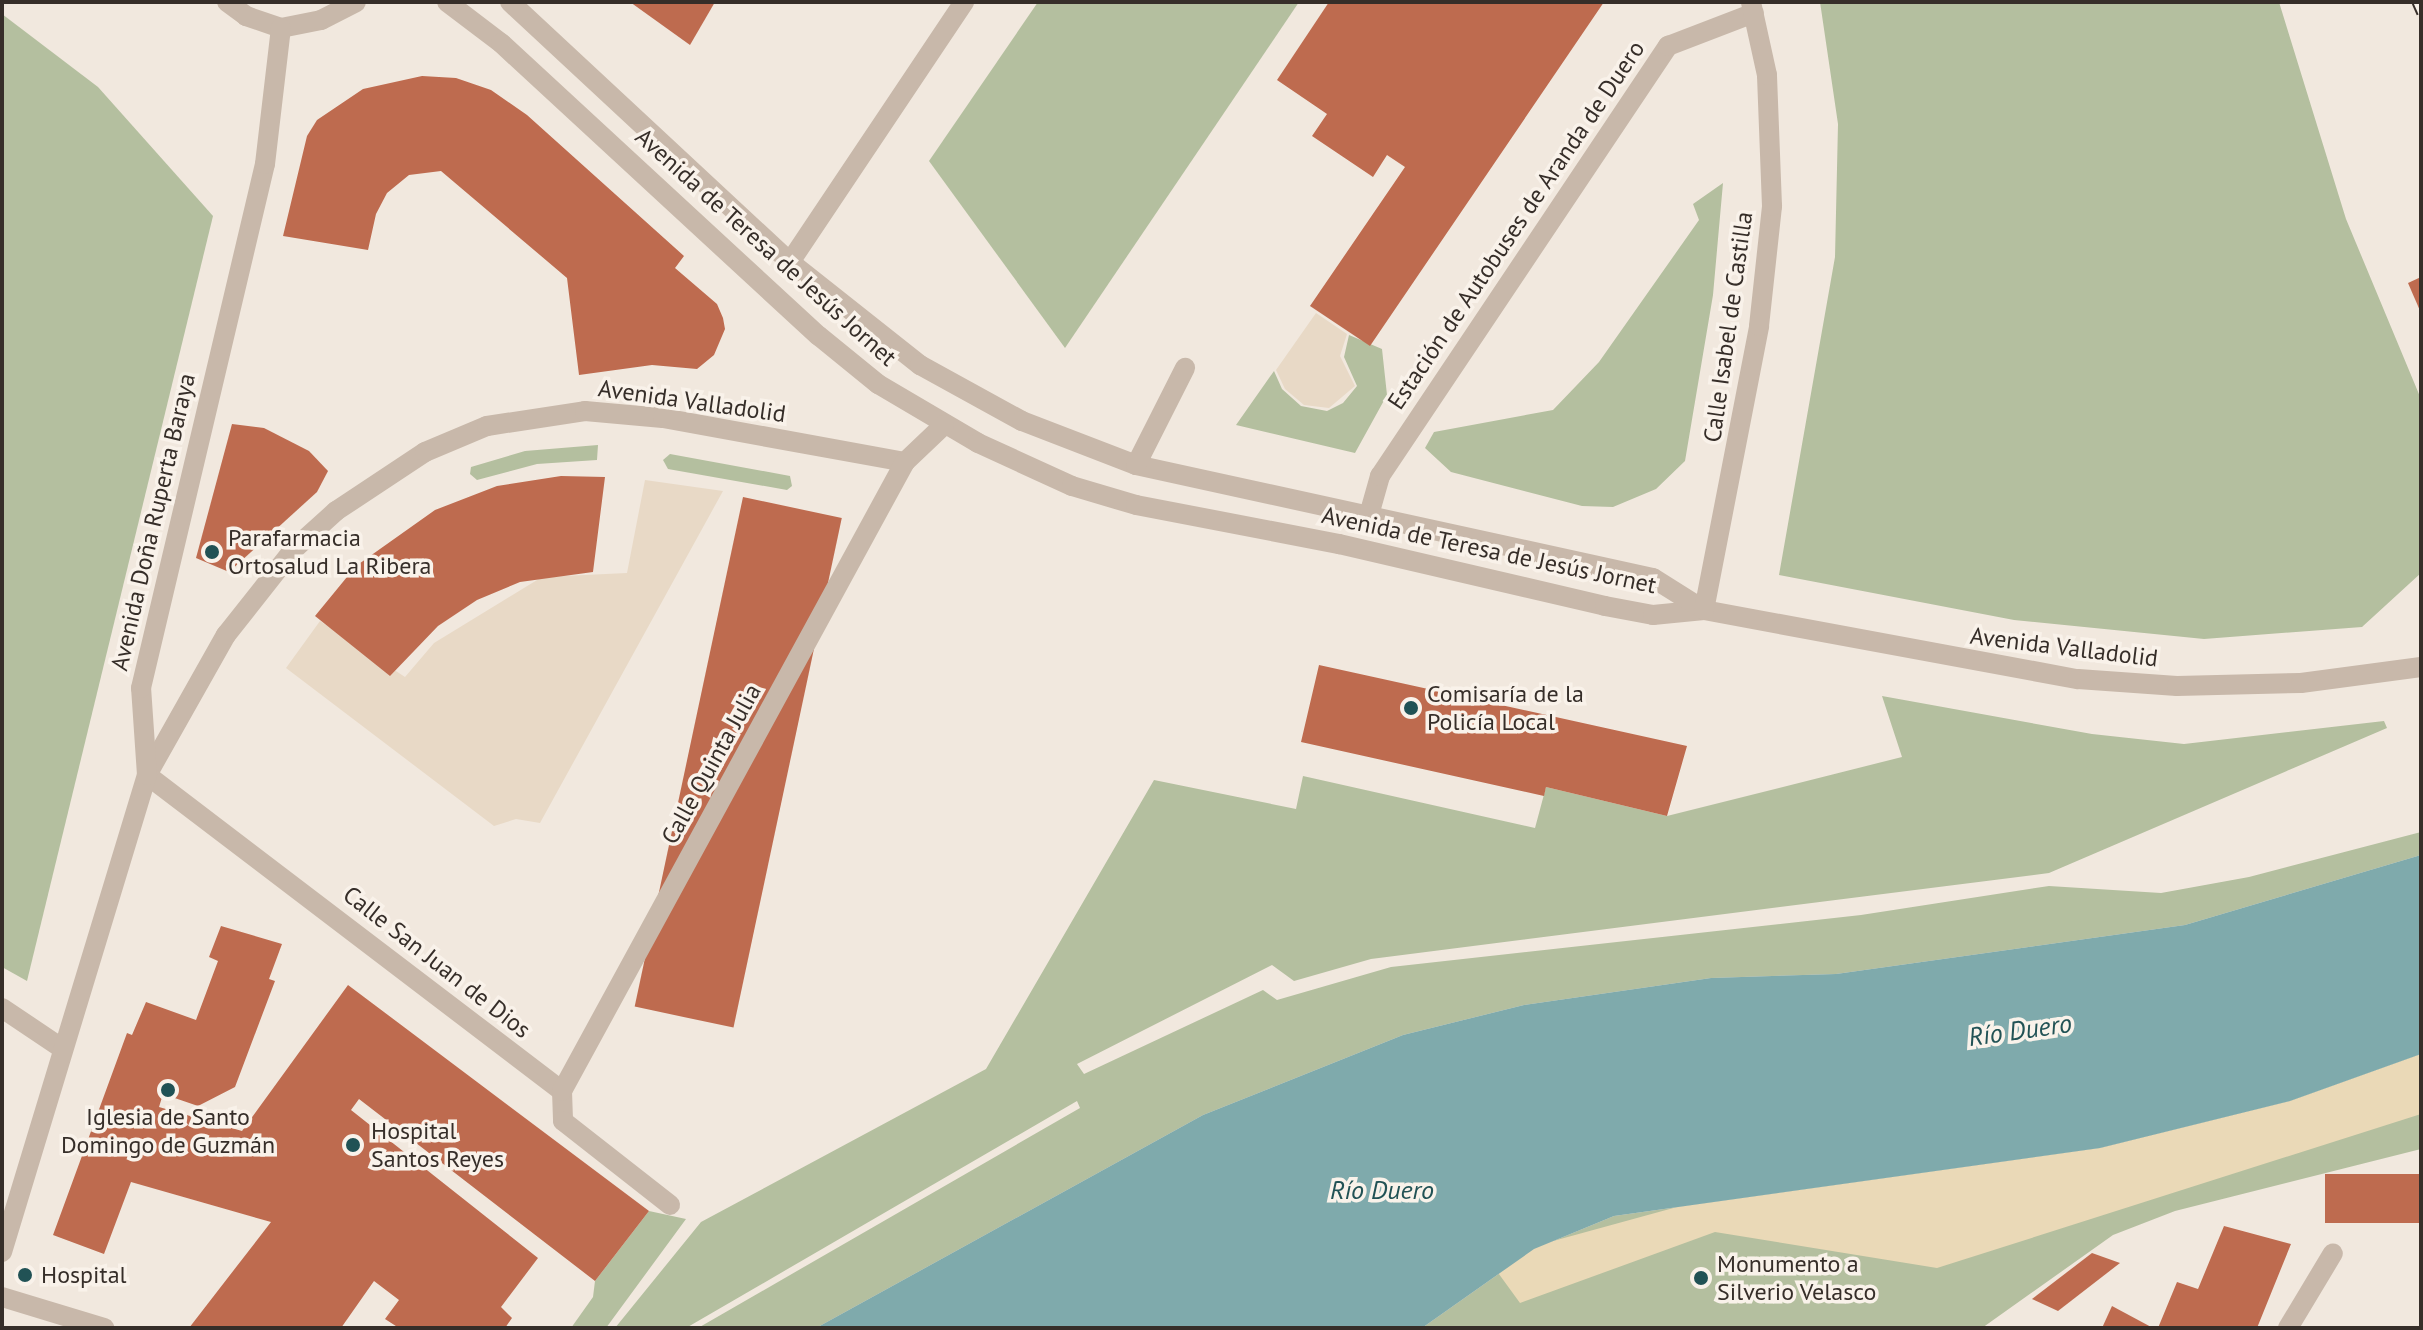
<!DOCTYPE html>
<html>
<head>
<meta charset="utf-8">
<style>
  body { margin:0 }
  #map { position:relative; width:2423px; height:1330px; overflow:hidden; background:#f1e8de; font-family:"PT Sans",sans-serif }
  div>[style] { position:absolute }
  .green>* { inset:0; background:#b4bf9f }
  .sand>* { inset:0; background:#ead9b7 }
  .plaza>* { inset:0; background:#e8d9c6 }
  .water>* { inset:0; background:#7faaac }
  .building>* { inset:0; background:#be6b4f; transform-origin:0 0 }
  .minor>* { height:20px; margin:-10px; padding:0 10px; transform-origin:10px; border-radius:10px; background:#c8b8aa }
  .rail>* { height:9px; margin-top:-4.5px; transform-origin:0; background:repeating-linear-gradient(90deg,#f9f2ea 0 18px,#362e29 0 36px); box-sizing:border-box; border-block:2px solid #362e29 }
  .dots>* { width:22px; height:22px; translate:-50% -50%; box-sizing:border-box; border:4px solid #f9f2ea; border-radius:50% }
  span { translate:-50% -50%; white-space:nowrap; text-align:center; line-height:1.15; -webkit-text-stroke:7px #f9f2ea; paint-order:stroke }
  .street-label { font-size:24px; color:#362e29 }
  .poi-label { font-size:24px; color:#362e29 }
  .left { translate:0 -50%; text-align:left }
  .water-label { font-size:26px; color:#215255; font-style:italic }
  .frame { position:absolute; inset:0; border:4px solid #362e29; pointer-events:none }
</style>
</head>
<body>
<div id="map">
  <div class="green">
    <div style="clip-path:polygon(1038px 2px,1299px 2px,1065px 348px,929px 161px)"></div>
    <div style="clip-path:polygon(1820px 2px,2279px 2px,2346px 219px,2421px 399px,2421px 573px,2362px 627px,2204px 639px,2014px 620px,1779px 575px,1835px 257px,1838px 124px)"></div>
    <div style="clip-path:polygon(2px 14px,98px 87px,213px 216px,27px 981px,2px 967px)"></div>
    <div style="clip-path:polygon(1723px 183px,1713px 295px,1685px 461px,1656px 489px,1613px 507px,1582px 506px,1451px 472px,1425px 448px,1434px 432px,1553px 410px,1599px 362px,1699px 220px,1693px 204px)"></div>
    <div style="clip-path:polygon(1349px 335px,1382px 349px,1387px 395px,1355px 453px,1236px 425px,1274px 371px,1282px 389px,1301px 406px,1327px 411px,1343px 403px,1357px 386px,1344px 357px)"></div>
    <div style="clip-path:polygon(598px 445px,597px 460px,537px 464px,477px 480px,470px 474px,471px 467px,525px 451px)"></div>
    <div style="clip-path:polygon(670px 454px,790px 476px,792px 486px,787px 490px,668px 469px,663px 460px)"></div>
    <div style="clip-path:polygon(1882px 696px,2092px 734px,2184px 744px,2384px 721px,2387px 728px,2049px 873px,1371px 959px,1294px 981px,1272px 965px,1077px 1064px,1084px 1074px,1263px 990px,1277px 1000px,1391px 967px,1861px 915px,2049px 886px,2161px 893px,2249px 877px,2421px 832px,2421px 855px,2185px 925px,1836px 974px,1711px 978px,1524px 1005px,1403px 1035px,1203px 1115px,816px 1328px,698px 1328px,1080px 1108px,1077px 1101px,686px 1328px,615px 1328px,701px 1222px,986px 1069px,1154px 780px,1296px 809px,1303px 776px,1535px 828px,1546px 787px,1667px 816px,1902px 757px)"></div>
    <div style="clip-path:polygon(2421px 1054px,2421px 1149px,2175px 1211px,2113px 1235px,1982px 1328px,1422px 1328px,1534px 1249px,1614px 1216px,2100px 1148px,2290px 1101px)"></div>
    <div style="clip-path:polygon(649px 1211px,686px 1219px,606px 1328px,571px 1328px,593px 1297px,595px 1281px)"></div>
  </div>
  <div class="sand">
    <div style="clip-path:polygon(2421px 1054px,2421px 1114px,1937px 1268px,1715px 1232px,1520px 1303px,1488px 1259px,1677px 1207px,2100px 1148px,2290px 1101px)"></div>
  </div>
  <div class="plaza">
    <div style="clip-path:polygon(1316px 313px,1347px 334px,1340px 356px,1355px 386px,1329px 408px,1304px 405px,1285px 389px,1276px 370px)"></div>
    <div style="clip-path:polygon(645px 480px,723px 491px,540px 823px,516px 819px,494px 826px,286px 668px,320px 621px,405px 677px,434px 643px,542px 577px,627px 573px)"></div>
  </div>
  <div class="water">
    <div style="clip-path:polygon(2421px 855px,2421px 1054px,2290px 1101px,2100px 1148px,1614px 1216px,1534px 1249px,1422px 1328px,816px 1328px,1203px 1115px,1403px 1035px,1524px 1005px,1711px 978px,1836px 974px,2185px 925px)"></div>
  </div>
  <div class="building">
    <div style="clip-path:polygon(630px 2px,715px 2px,690px 45px)"></div>
    <div style="clip-path:polygon(1329px 2px,1604px 2px,1370px 346px,1310px 306px,1405px 167px,1387px 155px,1373px 177px,1312px 136px,1327px 114px,1277px 80px)"></div>
    <div style="clip-path:polygon(422px 76px,456px 78px,491px 90px,527px 115px,684px 256px,675px 268px,717px 304px,723px 318px,725px 329px,714px 355px,697px 369px,652px 365px,579px 375px,567px 278px,441px 171px,409px 175px,387px 193px,376px 214px,368px 250px,283px 236px,307px 136px,317px 120px,363px 89px)"></div>
    <div style="clip-path:polygon(2421px 277px,2421px 313px,2408px 283px)"></div>
    <div style="clip-path:polygon(232px 424px,264px 428px,309px 451px,328px 471px,317px 492px,229px 572px,196px 558px)"></div>
    <div style="clip-path:polygon(561px 476px,605px 477px,593px 572px,520px 582px,477px 600px,438px 626px,390px 676px,315px 616px,356px 566px,435px 510px,497px 486px)"></div>
    <div style="left:743px;top:497px;width:101px;height:521px;rotate:12deg"></div>
    <div style="clip-path:polygon(1319px 665px,1687px 746px,1667px 816px,1546px 787px,1544px 796px,1301px 742px)"></div>
    <div style="clip-path:polygon(221px 926px,282px 944px,269px 979px,275px 981px,235px 1087px,198px 1106px,163px 1094px,159px 1107px,242px 1131px,348px 985px,649px 1211px,595px 1281px,359px 1099px,351px 1110px,538px 1258px,501px 1307px,512px 1318px,505px 1328px,399px 1328px,385px 1319px,399px 1300px,374px 1281px,341px 1328px,189px 1328px,271px 1222px,131px 1182px,104px 1254px,53px 1235px,127px 1033px,132px 1035px,146px 1002px,196px 1020px,218px 961px,209px 957px)"></div>
    <div style="left:2421px;top:1174px;width:49px;height:96px;rotate:90deg"></div>
    <div style="clip-path:polygon(2224px 1226px,2291px 1244px,2257px 1328px,2158px 1328px,2177px 1282px,2198px 1289px)"></div>
    <div style="clip-path:polygon(2092px 1253px,2120px 1263px,2058px 1311px,2032px 1299px)"></div>
    <div style="clip-path:polygon(2112px 1306px,2153px 1328px,2102px 1328px)"></div>
  </div>
  <div class="minor">
    <div style="left:227px;top:2px;width:24px;rotate:36deg"></div>
    <div style="left:246px;top:16px;width:37px;rotate:19deg"></div>
    <div style="left:281px;top:28px;width:41px;rotate:-11.3deg"></div>
    <div style="left:321px;top:20px;width:39px;rotate:-27deg"></div>
    <div style="left:447px;top:2px;width:68px;rotate:37.2deg"></div>
    <div style="left:501px;top:43px;width:432px;rotate:42.7deg"></div>
    <div style="left:819px;top:336px;width:76px;rotate:39.1deg"></div>
    <div style="left:878px;top:384px;width:116px;rotate:30.5deg"></div>
    <div style="left:978px;top:443px;width:103px;rotate:24.6deg"></div>
    <div style="left:1072px;top:486px;width:67px;rotate:16.5deg"></div>
    <div style="left:1136px;top:505px;width:207px;rotate:10.9deg"></div>
    <div style="left:1339px;top:544px;width:273px;rotate:13.1deg"></div>
    <div style="left:1605px;top:606px;width:49px;rotate:10.6deg"></div>
    <div style="left:1653px;top:615px;width:51px;rotate:-5.6deg"></div>
    <div style="left:1704px;top:610px;width:380px;rotate:10.5deg"></div>
    <div style="left:2078px;top:679px;width:99px;rotate:4deg"></div>
    <div style="left:2177px;top:686px;width:124px;rotate:-1.4deg"></div>
    <div style="left:2301px;top:683px;width:121px;rotate:-7.6deg"></div>
    <div style="left:510px;top:2px;width:382px;rotate:42.9deg"></div>
    <div style="left:790px;top:262px;width:166px;rotate:38.4deg"></div>
    <div style="left:920px;top:365px;width:116px;rotate:28.8deg"></div>
    <div style="left:1022px;top:421px;width:122px;rotate:21.1deg"></div>
    <div style="left:1136px;top:465px;width:529px;rotate:12.33deg"></div>
    <div style="left:1653px;top:578px;width:60px;rotate:32.1deg"></div>
    <div style="left:790px;top:262px;width:313px;rotate:-56.2deg"></div>
    <div style="left:1136px;top:465px;width:109px;rotate:-63.2deg"></div>
    <div style="left:1369px;top:515px;width:41px;rotate:-74.2deg"></div>
    <div style="left:1380px;top:476px;width:518px;rotate:-56.19deg"></div>
    <div style="left:1668px;top:46px;width:92px;rotate:-21deg"></div>
    <div style="left:1704px;top:610px;width:289px;rotate:-79deg"></div>
    <div style="left:1759px;top:326px;width:121px;rotate:-83.8deg"></div>
    <div style="left:1772px;top:206px;width:131px;rotate:-92.2deg"></div>
    <div style="left:1767px;top:75px;width:75px;rotate:-102.4deg"></div>
    <div style="left:147px;top:775px;width:161px;rotate:-60.6deg"></div>
    <div style="left:226px;top:635px;width:110px;rotate:-51.7deg"></div>
    <div style="left:294px;top:549px;width:57px;rotate:-42.1deg"></div>
    <div style="left:336px;top:511px;width:107px;rotate:-33.5deg"></div>
    <div style="left:425px;top:452px;width:67px;rotate:-22.8deg"></div>
    <div style="left:487px;top:426px;width:99px;rotate:-8.7deg"></div>
    <div style="left:585px;top:411px;width:78px;rotate:5.1deg"></div>
    <div style="left:663px;top:418px;width:246px;rotate:10.3deg"></div>
    <div style="left:905px;top:462px;width:54px;rotate:-43.5deg"></div>
    <div style="left:147px;top:775px;width:522px;rotate:37.29deg"></div>
    <div style="left:562px;top:1091px;width:30px;rotate:88deg"></div>
    <div style="left:563px;top:1121px;width:136px;rotate:38.1deg"></div>
    <div style="left:2px;top:1008px;width:73px;rotate:33.9deg"></div>
    <div style="left:562px;top:1091px;width:716px;rotate:-61.4deg"></div>
    <div style="left:2px;top:1252px;width:499px;rotate:-73.1deg"></div>
    <div style="left:147px;top:775px;width:87px;rotate:-93.9deg"></div>
    <div style="left:141px;top:688px;width:538px;rotate:-76.69deg"></div>
    <div style="left:265px;top:164px;width:137px;rotate:-83.3deg"></div>
    <div style="left:2px;top:1297px;width:107px;rotate:16.9deg"></div>
    <div style="left:2288px;top:1328px;width:87px;rotate:-59deg"></div>
  </div>
  <div class="rail">
    <div style="left:2416px;top:2px;width:12px;rotate:66deg"></div>
  </div>
  <div class="dots">
    <div style="left:212px;top:552px;background:#215255"></div>
    <div style="left:1411px;top:708px;background:#215255"></div>
    <div style="left:168px;top:1090px;background:#215255"></div>
    <div style="left:353px;top:1145px;background:#215255"></div>
    <div style="left:25px;top:1275px;background:#215255"></div>
    <div style="left:1701px;top:1278px;background:#215255"></div>
  </div>
  <div class="street-label">
    <span style="left:1516px;top:225px;rotate:-56deg">Estación de Autobuses de Aranda de Duero</span>
    <span style="left:766px;top:247px;rotate:42deg">Avenida de Teresa de Jesús Jornet</span>
    <span style="left:1728px;top:327px;rotate:-82deg">Calle Isabel de Castilla</span>
    <span style="left:692px;top:401px;rotate:8deg">Avenida Valladolid</span>
    <span style="left:153px;top:522px;rotate:-77deg">Avenida Doña Ruperta Baraya</span>
    <span style="left:1489px;top:550px;rotate:12deg">Avenida de Teresa de Jesús Jornet</span>
    <span style="left:2064px;top:647px;rotate:7deg">Avenida Valladolid</span>
    <span style="left:711px;top:764px;rotate:-61deg">Calle Quinta Julia</span>
    <span style="left:437px;top:962px;rotate:38deg">Calle San Juan de Dios</span>
  </div>
  <div class="poi-label">
    <span class="left" style="left:228px;top:552px">Parafarmacia<br>Ortosalud La Ribera</span>
    <span class="left" style="left:1427px;top:708px">Comisaría de la<br>Policía Local</span>
    <span style="left:168px;top:1131px">Iglesia de Santo<br>Domingo de Guzmán</span>
    <span class="left" style="left:371px;top:1145px">Hospital<br>Santos Reyes</span>
    <span class="left" style="left:1717px;top:1278px">Monumento a<br>Silverio Velasco</span>
    <span class="left" style="left:41px;top:1275px">Hospital</span>
  </div>
  <div class="water-label">
    <span style="left:2020px;top:1030px;rotate:-8deg">Río Duero</span>
    <span style="left:1382px;top:1190px">Río Duero</span>
  </div>
  <div class="frame"></div>
</div>
</body>
</html>
